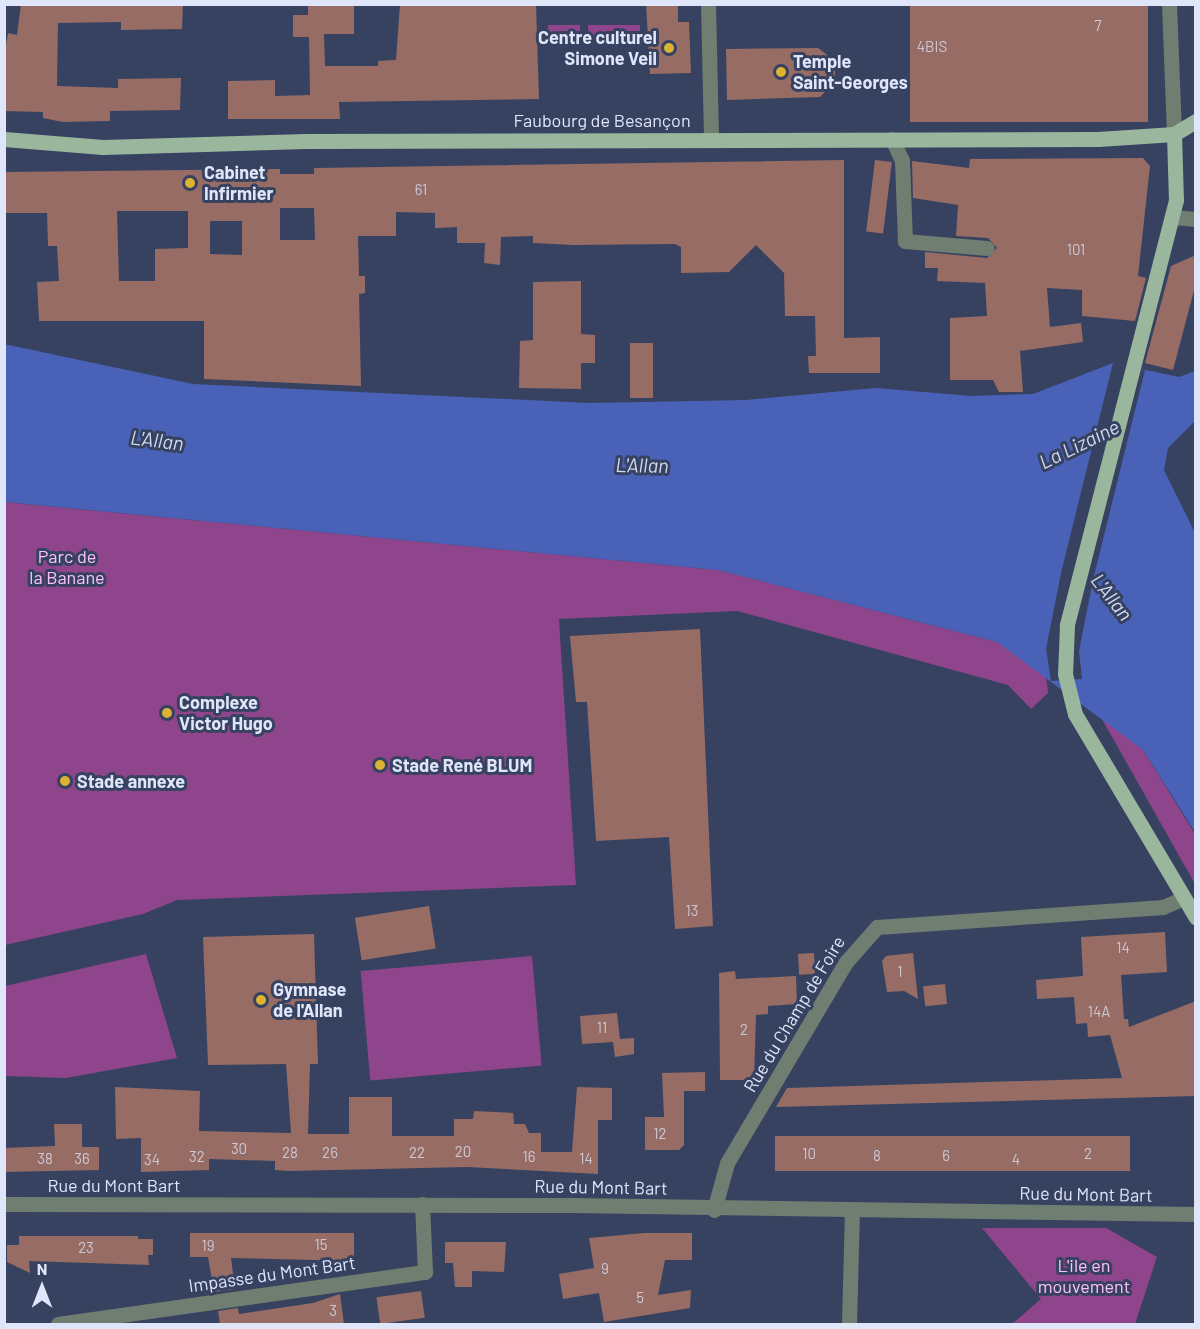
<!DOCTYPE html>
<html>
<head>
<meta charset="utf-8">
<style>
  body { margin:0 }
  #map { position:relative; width:1200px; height:1329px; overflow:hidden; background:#374261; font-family:Barlow,sans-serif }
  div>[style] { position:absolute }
  .green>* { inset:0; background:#8e458b; transform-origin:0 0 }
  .water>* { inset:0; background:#4962b8 }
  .pier>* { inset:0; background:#374261 }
  .building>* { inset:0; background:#966c65; transform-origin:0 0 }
  .minor>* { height:15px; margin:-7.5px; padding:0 7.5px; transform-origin:7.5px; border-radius:7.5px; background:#707e72 }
  .major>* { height:15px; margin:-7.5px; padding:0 7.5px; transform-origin:7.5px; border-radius:7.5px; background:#9ab79e }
  .dots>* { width:16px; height:16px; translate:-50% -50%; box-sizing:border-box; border:3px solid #374261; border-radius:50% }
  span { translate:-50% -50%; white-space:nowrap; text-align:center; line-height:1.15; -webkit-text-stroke:6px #374261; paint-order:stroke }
  .number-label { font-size:15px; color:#cdc8d5 }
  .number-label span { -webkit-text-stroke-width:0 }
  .poi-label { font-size:18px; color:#dfe6fa; font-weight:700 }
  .right { translate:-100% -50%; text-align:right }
  .left { translate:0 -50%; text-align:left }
  .street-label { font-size:18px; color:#dfe6fa }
  .park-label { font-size:18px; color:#fec0f9 }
  .water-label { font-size:20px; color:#d2daf2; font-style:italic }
  .frame { position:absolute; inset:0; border:6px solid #dfe6fa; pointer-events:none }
  .north { position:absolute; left:12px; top:1257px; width:60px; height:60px; -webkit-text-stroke:4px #374261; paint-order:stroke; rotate:0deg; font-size:16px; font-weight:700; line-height:24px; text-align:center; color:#dfe6fa }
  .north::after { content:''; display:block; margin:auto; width:21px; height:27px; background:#dfe6fa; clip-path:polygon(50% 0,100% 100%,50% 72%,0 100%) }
</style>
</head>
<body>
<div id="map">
  <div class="green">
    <div style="left:548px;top:25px;width:32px;height:18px"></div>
    <div style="left:588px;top:25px;width:52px;height:18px"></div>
    <div style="clip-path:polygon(4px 502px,718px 570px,997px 642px,1046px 674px,1048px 693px,1031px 709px,1008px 685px,737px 611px,559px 619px,576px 885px,177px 900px,143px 914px,5px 945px)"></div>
    <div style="clip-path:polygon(1098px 712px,1143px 750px,1195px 834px,1195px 884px)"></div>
    <div style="clip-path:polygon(146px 954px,177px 1058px,66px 1078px,5px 1076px,5px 986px)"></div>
    <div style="left:532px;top:956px;width:110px;height:172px;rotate:85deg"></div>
    <div style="clip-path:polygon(982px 1228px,1106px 1228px,1157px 1257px,1135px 1324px,1012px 1324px,1041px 1299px)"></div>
  </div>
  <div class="water">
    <div style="clip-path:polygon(4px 344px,193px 384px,589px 403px,746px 400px,876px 388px,971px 396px,1033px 394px,1113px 363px,1179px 377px,1195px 371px,1195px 421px,1168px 448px,1164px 470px,1195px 533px,1195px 832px,1143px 750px,997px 642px,718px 570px,5px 502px)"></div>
  </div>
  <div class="pier">
    <div style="clip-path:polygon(1113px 363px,1145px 370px,1093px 580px,1079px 651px,1082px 679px,1051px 681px,1046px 649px,1061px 573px)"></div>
  </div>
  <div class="building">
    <div style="clip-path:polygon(21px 4px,183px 4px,182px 29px,121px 30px,121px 22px,58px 23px,57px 86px,118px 88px,118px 79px,181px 78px,180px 110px,110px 111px,110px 121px,63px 122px,43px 118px,43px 112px,4px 111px,4px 57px,8px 33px,17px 35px)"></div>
    <div style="clip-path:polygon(308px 4px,354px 4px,354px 34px,324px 34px,325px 66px,378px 66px,378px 61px,396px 60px,400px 4px,536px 4px,539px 99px,339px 102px,340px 119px,228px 119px,228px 81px,275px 80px,275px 96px,310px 95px,309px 37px,293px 37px,293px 15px,308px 15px)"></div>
    <div style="clip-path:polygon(646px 4px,678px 4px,678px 22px,689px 22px,691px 73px,650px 74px)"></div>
    <div style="left:910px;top:4px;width:238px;height:118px"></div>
    <div style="clip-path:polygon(818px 48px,835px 61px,835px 82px,820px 97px,727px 100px,726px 49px)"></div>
    <div style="clip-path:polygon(1143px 158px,1150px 166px,1138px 276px,1146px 278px,1135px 321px,1082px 316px,1082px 290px,1047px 288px,1050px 327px,1081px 323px,1083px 342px,1020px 351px,1023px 392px,999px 392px,993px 380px,950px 380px,950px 318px,987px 316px,985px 283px,937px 281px,938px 268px,925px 268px,925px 252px,987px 258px,997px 248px,988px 238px,956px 236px,958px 205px,913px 198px,912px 161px,969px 168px,970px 159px)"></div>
    <div style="clip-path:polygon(evenodd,844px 160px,844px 338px,880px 337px,880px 373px,809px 373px,808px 356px,816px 356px,815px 316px,785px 316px,784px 273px,756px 245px,729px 272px,681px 273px,681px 247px,675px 244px,573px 245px,533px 243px,533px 236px,501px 237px,500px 265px,484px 263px,485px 243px,457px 243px,457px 227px,435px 228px,435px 213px,396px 212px,396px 236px,358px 236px,359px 276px,365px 276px,365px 293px,359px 294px,361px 386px,204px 379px,204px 321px,39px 321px,37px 282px,59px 281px,57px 246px,48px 246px,47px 213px,4px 213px,4px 172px,280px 169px,280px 174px,314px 174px,314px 168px,844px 160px,280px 208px,314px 208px,315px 240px,280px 240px,280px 208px,844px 160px,117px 211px,188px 211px,188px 248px,155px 249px,155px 281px,119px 281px,117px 211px,844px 160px,210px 221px,242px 221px,242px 255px,210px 254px,210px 221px)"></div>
    <div style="left:875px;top:160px;width:17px;height:72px;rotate:7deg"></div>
    <div style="clip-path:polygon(1196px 255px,1196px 283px,1173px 370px,1145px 363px,1171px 266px)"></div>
    <div style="clip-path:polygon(581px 281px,581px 334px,595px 335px,595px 363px,581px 363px,581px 389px,519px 388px,520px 341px,533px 340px,533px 282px)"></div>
    <div style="left:630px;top:343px;width:23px;height:55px"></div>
    <div style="clip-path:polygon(700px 629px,713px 926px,675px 929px,669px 837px,596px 841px,587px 702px,576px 702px,570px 636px)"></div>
    <div style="left:429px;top:906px;width:43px;height:75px;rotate:81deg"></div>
    <div style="clip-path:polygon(1165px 932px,1167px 972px,1121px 975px,1124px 1019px,1128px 1019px,1129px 1027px,1196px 1001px,1196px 1096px,776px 1107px,787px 1088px,1122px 1078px,1110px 1035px,1088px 1037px,1087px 1023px,1076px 1024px,1074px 997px,1037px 999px,1036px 980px,1083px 976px,1081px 937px)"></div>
    <div style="clip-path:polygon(314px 934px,318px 1064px,310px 1064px,308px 1134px,349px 1134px,349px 1097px,392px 1097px,392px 1136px,454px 1136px,454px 1119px,473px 1119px,474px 1111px,513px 1113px,514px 1124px,525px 1124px,529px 1133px,541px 1133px,541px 1152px,572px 1152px,577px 1087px,612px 1088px,612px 1120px,598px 1120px,598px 1174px,467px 1167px,289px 1171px,275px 1170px,275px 1161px,209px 1159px,209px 1170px,141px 1172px,141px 1138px,116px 1139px,115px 1087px,200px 1091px,199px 1131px,291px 1133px,286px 1064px,208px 1065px,203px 937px)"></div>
    <div style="left:814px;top:953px;width:21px;height:16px;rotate:87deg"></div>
    <div style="clip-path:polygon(913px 953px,918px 999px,904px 991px,887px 992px,882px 961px,886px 956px)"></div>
    <div style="clip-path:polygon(735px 971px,736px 979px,796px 976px,797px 1004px,768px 1006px,768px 1014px,756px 1015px,754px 1080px,720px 1080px,719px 973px)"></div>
    <div style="left:945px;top:984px;width:20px;height:22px;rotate:84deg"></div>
    <div style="clip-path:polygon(617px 1013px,620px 1039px,634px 1038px,634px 1054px,615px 1057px,613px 1042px,582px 1044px,580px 1016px)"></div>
    <div style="clip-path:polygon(705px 1072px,705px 1091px,684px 1091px,684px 1145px,679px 1150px,645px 1150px,645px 1117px,664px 1117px,662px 1073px)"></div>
    <div style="clip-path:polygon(54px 1124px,82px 1124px,82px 1147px,99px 1147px,99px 1170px,4px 1172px,4px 1148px,55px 1146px)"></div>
    <div style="left:775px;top:1136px;width:355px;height:35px"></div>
    <div style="clip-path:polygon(190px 1233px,354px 1233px,354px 1261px,231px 1258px,235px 1289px,214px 1292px,208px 1257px,190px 1257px)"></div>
    <div style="clip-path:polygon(644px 1233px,692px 1233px,692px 1260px,665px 1260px,658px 1295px,691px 1290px,690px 1308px,604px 1322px,599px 1293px,563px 1299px,559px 1274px,594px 1268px,589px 1238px)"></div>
    <div style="clip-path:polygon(19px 1236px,138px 1236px,138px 1239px,153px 1239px,153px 1255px,148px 1255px,149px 1265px,29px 1261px,30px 1273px,7px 1262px,7px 1245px,19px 1245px)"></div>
    <div style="clip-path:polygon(445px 1242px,506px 1242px,504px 1272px,472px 1271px,472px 1287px,455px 1287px,453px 1263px,445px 1263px)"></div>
    <div style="left:421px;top:1291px;width:27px;height:45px;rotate:82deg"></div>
    <div style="clip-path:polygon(340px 1294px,344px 1324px,220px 1324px,218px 1311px,238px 1308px,239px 1314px,313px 1303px)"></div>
  </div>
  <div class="minor">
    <div style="left:708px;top:4px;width:135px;rotate:88.7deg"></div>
    <div style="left:1169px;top:4px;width:130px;rotate:87.8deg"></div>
    <div style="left:892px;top:139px;width:23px;rotate:65deg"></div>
    <div style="left:902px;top:160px;width:81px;rotate:87.9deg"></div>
    <div style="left:905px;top:241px;width:82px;rotate:4.9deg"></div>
    <div style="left:1173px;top:217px;width:23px;rotate:5deg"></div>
    <div style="left:4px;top:1204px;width:568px;rotate:0.1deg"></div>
    <div style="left:572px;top:1205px;width:624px;rotate:0.83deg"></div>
    <div style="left:714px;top:1210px;width:49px;rotate:-74.5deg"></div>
    <div style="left:727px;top:1163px;width:234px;rotate:-59.4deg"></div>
    <div style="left:846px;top:962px;width:47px;rotate:-48.5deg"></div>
    <div style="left:877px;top:927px;width:287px;rotate:-4deg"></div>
    <div style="left:1163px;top:907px;width:22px;rotate:-24deg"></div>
    <div style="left:58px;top:1324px;width:371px;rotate:-8.1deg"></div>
    <div style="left:425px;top:1272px;width:68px;rotate:-92.5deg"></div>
    <div style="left:849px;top:1324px;width:112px;rotate:-88.5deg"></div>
  </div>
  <div class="major">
    <div style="left:1174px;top:134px;width:66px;rotate:88.3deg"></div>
    <div style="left:1176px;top:200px;width:439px;rotate:104.4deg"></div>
    <div style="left:1067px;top:625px;width:49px;rotate:92.3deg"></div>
    <div style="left:1065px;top:674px;width:41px;rotate:76deg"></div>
    <div style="left:1075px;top:714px;width:237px;rotate:59.3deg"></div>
    <div style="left:4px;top:139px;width:99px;rotate:4.6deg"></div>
    <div style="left:103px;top:147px;width:203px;rotate:-1.7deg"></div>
    <div style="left:306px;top:141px;width:792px;rotate:-0.14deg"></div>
    <div style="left:1098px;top:139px;width:76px;rotate:-3.8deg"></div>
    <div style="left:1174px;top:134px;width:26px;rotate:-31deg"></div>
  </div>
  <div class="dots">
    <div style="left:669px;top:48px;background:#dcb233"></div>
    <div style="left:781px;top:72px;background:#dcb233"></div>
    <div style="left:190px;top:183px;background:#dcb233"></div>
    <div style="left:167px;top:713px;background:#dcb233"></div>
    <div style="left:380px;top:765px;background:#dcb233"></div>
    <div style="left:65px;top:781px;background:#dcb233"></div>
    <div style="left:261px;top:1000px;background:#dcb233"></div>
  </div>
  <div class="number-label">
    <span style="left:1098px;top:26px">7</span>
    <span style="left:932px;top:47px">4BIS</span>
    <span style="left:421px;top:190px">61</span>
    <span style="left:1076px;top:250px">101</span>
    <span style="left:692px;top:911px">13</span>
    <span style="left:1123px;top:948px">14</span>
    <span style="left:900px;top:972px">1</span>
    <span style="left:1099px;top:1012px">14A</span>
    <span style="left:602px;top:1028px">11</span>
    <span style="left:744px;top:1030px">2</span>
    <span style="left:660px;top:1134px">12</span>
    <span style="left:239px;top:1149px">30</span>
    <span style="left:463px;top:1152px">20</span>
    <span style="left:290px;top:1153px">28</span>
    <span style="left:330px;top:1153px">26</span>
    <span style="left:417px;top:1153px">22</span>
    <span style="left:809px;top:1154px">10</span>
    <span style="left:1088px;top:1154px">2</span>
    <span style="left:877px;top:1156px">8</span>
    <span style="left:946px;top:1156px">6</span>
    <span style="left:197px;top:1157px">32</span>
    <span style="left:529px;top:1157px">16</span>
    <span style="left:45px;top:1159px">38</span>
    <span style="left:82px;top:1159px">36</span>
    <span style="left:586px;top:1159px">14</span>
    <span style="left:152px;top:1160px">34</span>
    <span style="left:1016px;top:1160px">4</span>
    <span style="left:321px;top:1245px">15</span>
    <span style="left:208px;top:1246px">19</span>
    <span style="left:86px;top:1248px">23</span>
    <span style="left:605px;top:1269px">9</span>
    <span style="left:640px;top:1298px">5</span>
    <span style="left:333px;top:1311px">3</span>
  </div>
  <div class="poi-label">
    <span class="right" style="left:657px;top:48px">Centre culturel<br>Simone Veil</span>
    <span class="left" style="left:793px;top:72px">Temple<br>Saint-Georges</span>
    <span class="left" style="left:204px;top:183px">Cabinet<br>Infirmier</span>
    <span class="left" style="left:179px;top:713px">Complexe<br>Victor Hugo</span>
    <span class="left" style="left:392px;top:765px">Stade René BLUM</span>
    <span class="left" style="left:77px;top:781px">Stade annexe</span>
    <span class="left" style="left:273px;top:1000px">Gymnase<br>de l'Allan</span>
  </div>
  <div class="street-label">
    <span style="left:602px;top:120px">Faubourg de Besançon</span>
    <span style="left:794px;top:1014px;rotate:-59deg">Rue du Champ de Foire</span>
    <span style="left:114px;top:1185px">Rue du Mont Bart</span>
    <span style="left:601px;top:1187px;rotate:1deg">Rue du Mont Bart</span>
    <span style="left:1086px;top:1194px;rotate:1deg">Rue du Mont Bart</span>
    <span style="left:272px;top:1274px;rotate:-8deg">Impasse du Mont Bart</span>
  </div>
  <div class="park-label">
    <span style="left:67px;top:567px">Parc de<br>la Banane</span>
    <span style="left:1084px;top:1276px">L'ile en<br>mouvement</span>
  </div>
  <div class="water-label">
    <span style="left:157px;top:440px;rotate:7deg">L'Allan</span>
    <span style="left:1079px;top:444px;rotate:-26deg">La Lizaine</span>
    <span style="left:642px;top:465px;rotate:1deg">L'Allan</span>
    <span style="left:1112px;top:597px;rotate:52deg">L'Allan</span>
  </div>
  <div class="frame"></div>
  <div class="north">N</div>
</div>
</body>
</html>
